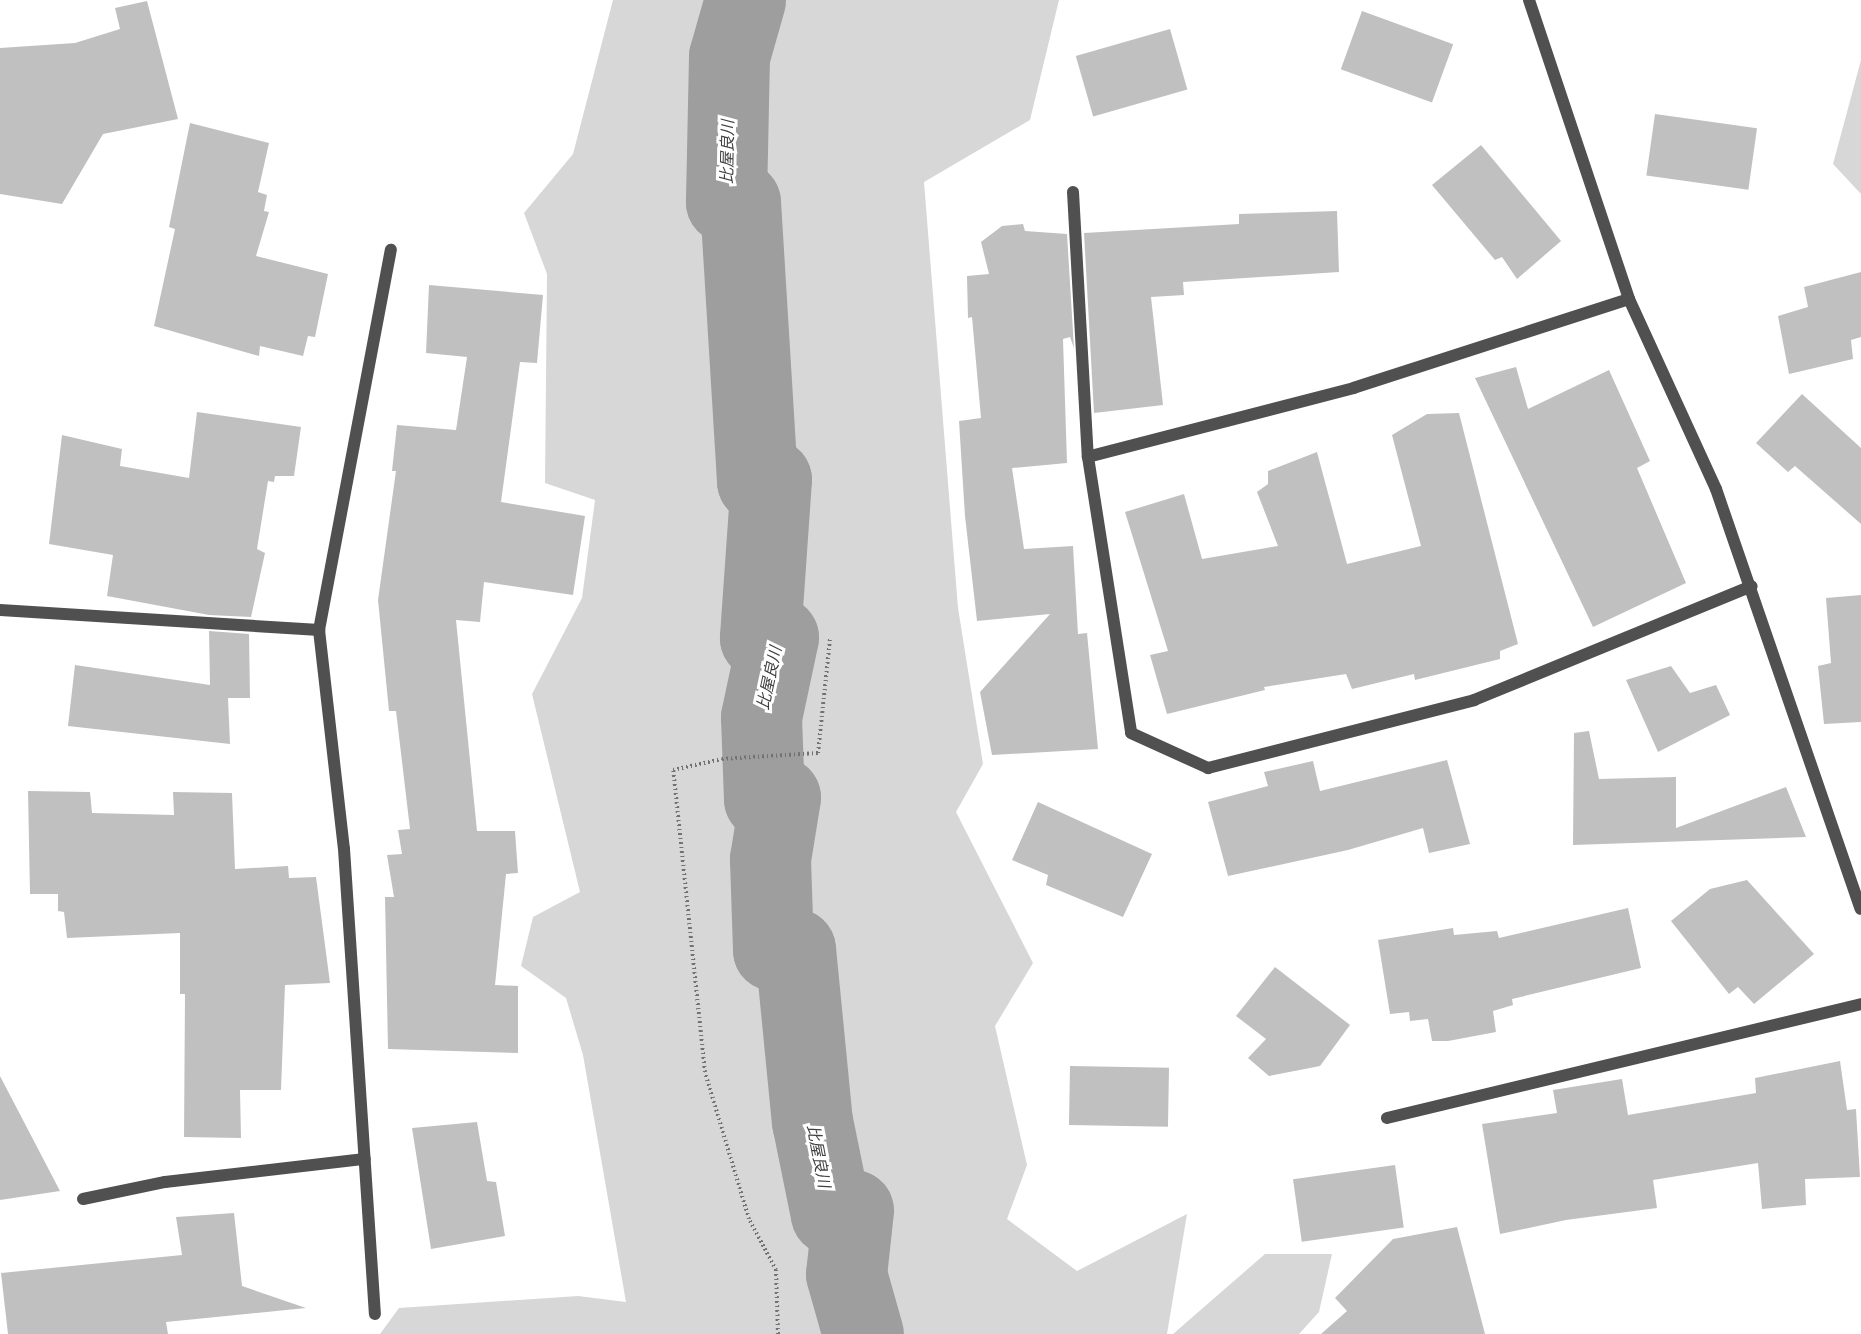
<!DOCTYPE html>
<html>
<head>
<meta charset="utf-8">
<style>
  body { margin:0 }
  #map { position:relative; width:1861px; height:1334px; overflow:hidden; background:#fff; font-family:"Open Sans","Noto Sans JP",sans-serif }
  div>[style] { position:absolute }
  .green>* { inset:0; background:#d7d7d7 }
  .river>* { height:81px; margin:-40.5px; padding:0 40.5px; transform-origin:40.5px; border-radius:40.5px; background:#9e9e9e }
  .building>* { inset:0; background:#c0c0c0; transform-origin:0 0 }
  .path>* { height:4px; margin-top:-2px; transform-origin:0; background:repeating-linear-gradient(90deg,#727272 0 1.5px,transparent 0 4.5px) }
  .minor>* { height:12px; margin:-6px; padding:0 6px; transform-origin:6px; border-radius:6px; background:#505050 }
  span { translate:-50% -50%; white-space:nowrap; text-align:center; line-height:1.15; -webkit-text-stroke:6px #fff; paint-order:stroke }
  .water-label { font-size:16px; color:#3f3f3f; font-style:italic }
</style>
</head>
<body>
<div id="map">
  <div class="green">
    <div style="clip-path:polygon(613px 0,1059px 0,1030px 120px,924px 182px,958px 608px,983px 764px,956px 812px,1033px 963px,995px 1026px,1027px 1165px,1007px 1219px,1077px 1271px,1187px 1214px,1167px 1334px,380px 1334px,399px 1308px,578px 1296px,626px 1302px,583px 1055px,566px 998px,521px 966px,533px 917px,580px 892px,532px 694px,582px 598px,595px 500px,545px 483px,547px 274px,524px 213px,573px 154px)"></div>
    <div style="clip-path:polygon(1861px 60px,1861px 194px,1833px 164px)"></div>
    <div style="clip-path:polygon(1265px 1254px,1332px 1254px,1319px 1312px,1299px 1334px,1173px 1334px)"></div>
  </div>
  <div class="river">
    <div style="left:745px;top:0;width:58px;rotate:105.9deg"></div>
    <div style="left:729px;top:56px;width:146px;rotate:91.2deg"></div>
    <div style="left:726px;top:202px;width:14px"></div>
    <div style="left:740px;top:202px;width:280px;rotate:86.5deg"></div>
    <div style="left:757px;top:481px;width:14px;rotate:-8deg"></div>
    <div style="left:771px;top:479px;width:159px;rotate:94deg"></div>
    <div style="left:760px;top:638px;width:18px;rotate:-3deg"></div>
    <div style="left:778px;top:637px;width:82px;rotate:102deg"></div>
    <div style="left:761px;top:717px;width:82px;rotate:87.9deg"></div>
    <div style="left:764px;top:799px;width:16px;rotate:-7deg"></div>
    <div style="left:780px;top:797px;width:63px;rotate:99.2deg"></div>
    <div style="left:770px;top:859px;width:91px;rotate:88.1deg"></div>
    <div style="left:773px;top:950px;width:22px;rotate:-3deg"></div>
    <div style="left:795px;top:949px;width:173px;rotate:84.4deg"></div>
    <div style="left:812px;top:1121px;width:95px;rotate:78.5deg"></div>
    <div style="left:831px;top:1214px;width:22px;rotate:-10deg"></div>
    <div style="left:853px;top:1210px;width:64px;rotate:96.2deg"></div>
    <div style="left:846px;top:1274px;width:62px;rotate:74.2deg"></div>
  </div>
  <div class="building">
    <div style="clip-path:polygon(147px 1px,178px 119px,103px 134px,62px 204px,0 194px,0 48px,75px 43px,120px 29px,115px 8px)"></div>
    <div style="left:1362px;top:11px;width:97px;height:62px;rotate:20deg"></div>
    <div style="left:1170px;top:29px;width:63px;height:98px;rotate:74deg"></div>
    <div style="left:1655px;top:114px;width:103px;height:62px;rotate:8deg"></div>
    <div style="clip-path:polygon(190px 123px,269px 143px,258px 192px,267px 195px,264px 211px,269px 212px,256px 256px,328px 274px,315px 337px,308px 336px,303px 356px,260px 346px,259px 356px,154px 326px,175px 229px,169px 227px)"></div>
    <div style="clip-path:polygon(1481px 145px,1561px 241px,1517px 279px,1502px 257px,1495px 260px,1432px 185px)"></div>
    <div style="clip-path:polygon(1337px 211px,1339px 272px,1183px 282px,1184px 295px,1151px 297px,1163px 405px,1094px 413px,1084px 233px,1239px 224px,1239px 214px)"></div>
    <div style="clip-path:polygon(1023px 224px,1025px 231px,1067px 234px,1074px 348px,1070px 337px,1063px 339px,1067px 463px,1012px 468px,1024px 549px,1073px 546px,1078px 634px,1087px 633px,1098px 749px,992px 755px,980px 692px,1050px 614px,977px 621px,965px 516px,959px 421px,981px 418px,972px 317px,968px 318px,967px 276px,989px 274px,981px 242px,1002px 226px)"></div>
    <div style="clip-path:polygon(1861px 272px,1861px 337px,1851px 340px,1853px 359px,1789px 374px,1778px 316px,1808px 307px,1804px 287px)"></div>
    <div style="clip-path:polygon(429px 285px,543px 295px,537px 363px,520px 362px,501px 502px,585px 516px,573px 595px,484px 582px,480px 622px,456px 620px,477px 831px,515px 831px,518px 873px,506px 874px,495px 985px,518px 986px,518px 1053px,388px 1049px,385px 897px,394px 897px,387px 855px,402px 854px,398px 830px,410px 829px,396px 711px,389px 711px,378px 600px,396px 471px,392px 471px,397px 425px,456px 430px,467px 357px,426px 353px)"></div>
    <div style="clip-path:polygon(1516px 367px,1528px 409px,1609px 370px,1650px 461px,1637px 468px,1686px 583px,1593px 627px,1475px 378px)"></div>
    <div style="clip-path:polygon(1802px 394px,1861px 448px,1861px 524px,1795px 466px,1788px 472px,1756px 443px)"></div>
    <div style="clip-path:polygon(197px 412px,301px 427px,294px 476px,275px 476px,274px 482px,268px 481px,257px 549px,265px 553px,251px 617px,209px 615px,107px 596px,113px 555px,49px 544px,62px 435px,122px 449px,120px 466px,189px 478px)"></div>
    <div style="clip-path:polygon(1459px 413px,1518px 644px,1500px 651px,1500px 659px,1415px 680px,1414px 674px,1352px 689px,1346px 674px,1264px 687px,1265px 690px,1167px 714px,1150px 655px,1168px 651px,1125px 512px,1184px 494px,1202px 559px,1278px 546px,1257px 492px,1268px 484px,1268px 471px,1317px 452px,1347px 564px,1421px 546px,1392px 435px,1427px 414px)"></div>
    <div style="clip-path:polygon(1861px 595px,1861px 722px,1824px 724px,1818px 666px,1831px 663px,1826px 598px)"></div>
    <div style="clip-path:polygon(209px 631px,249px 634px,250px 698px,228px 698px,230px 744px,68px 726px,75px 665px,210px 685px)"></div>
    <div style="clip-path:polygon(1671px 666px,1690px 693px,1716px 685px,1730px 715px,1658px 752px,1626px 680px)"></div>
    <div style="clip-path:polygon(1589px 731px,1599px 779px,1676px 777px,1676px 828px,1786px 787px,1806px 837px,1573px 845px,1574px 733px)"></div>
    <div style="clip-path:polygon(1447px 760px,1470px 844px,1429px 853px,1423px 828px,1348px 850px,1228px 876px,1208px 802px,1268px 786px,1264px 772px,1313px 761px,1320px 791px)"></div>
    <div style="clip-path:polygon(28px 791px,90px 792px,92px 813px,174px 815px,173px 792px,232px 793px,235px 869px,288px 866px,289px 878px,316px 877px,330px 983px,285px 985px,281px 1090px,240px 1090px,241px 1138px,184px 1137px,185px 994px,180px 994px,180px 933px,67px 938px,64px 912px,58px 911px,58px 894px,30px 894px)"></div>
    <div style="clip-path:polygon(1038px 802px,1152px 854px,1123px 917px,1046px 885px,1048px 875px,1012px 860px)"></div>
    <div style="clip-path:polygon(1747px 880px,1814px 954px,1754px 1004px,1738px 987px,1729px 994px,1671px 921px,1710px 889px)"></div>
    <div style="clip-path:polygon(1628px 908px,1641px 968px,1512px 999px,1513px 1005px,1493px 1011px,1496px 1032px,1448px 1041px,1432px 1041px,1428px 1019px,1410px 1021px,1409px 1012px,1390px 1014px,1378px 940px,1453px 928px,1454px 935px,1497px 931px,1499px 938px)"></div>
    <div style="clip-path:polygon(1275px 967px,1350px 1025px,1320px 1066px,1269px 1076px,1248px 1058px,1266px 1039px,1236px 1016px)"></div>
    <div style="clip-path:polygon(1840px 1061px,1847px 1110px,1856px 1109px,1860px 1177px,1805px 1179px,1806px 1205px,1762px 1209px,1758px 1163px,1653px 1180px,1657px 1208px,1566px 1220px,1500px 1234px,1482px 1124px,1557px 1113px,1553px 1090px,1622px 1079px,1628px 1115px,1756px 1093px,1755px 1078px)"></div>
    <div style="left:1070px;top:1066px;width:99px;height:59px;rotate:1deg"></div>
    <div style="clip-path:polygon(0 1076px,60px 1191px,0 1200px)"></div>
    <div style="clip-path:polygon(477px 1122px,487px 1181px,496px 1182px,505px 1236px,431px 1249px,412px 1128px)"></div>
    <div style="left:1395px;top:1165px;width:63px;height:103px;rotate:82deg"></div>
    <div style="clip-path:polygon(234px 1213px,242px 1286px,306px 1308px,166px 1322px,168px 1334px,8px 1334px,1px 1273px,182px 1255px,176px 1217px)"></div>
    <div style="clip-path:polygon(1457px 1227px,1485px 1334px,1321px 1334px,1347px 1311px,1335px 1298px,1393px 1239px)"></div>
  </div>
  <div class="path">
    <div style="left:778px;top:1334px;width:64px;rotate:-91.8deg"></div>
    <div style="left:776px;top:1270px;width:58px;rotate:-117.9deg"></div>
    <div style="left:749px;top:1219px;width:153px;rotate:-106.7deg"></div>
    <div style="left:705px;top:1072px;width:304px;rotate:-96deg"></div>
    <div style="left:673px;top:770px;width:50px;rotate:-12.7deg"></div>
    <div style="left:722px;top:759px;width:96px;rotate:-3.6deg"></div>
    <div style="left:818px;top:753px;width:116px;rotate:-84deg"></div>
  </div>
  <div class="minor">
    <div style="left:1529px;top:0;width:315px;rotate:71.5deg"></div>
    <div style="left:1629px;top:299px;width:209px;rotate:65.4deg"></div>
    <div style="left:1716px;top:489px;width:444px;rotate:71deg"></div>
    <div style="left:1073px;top:192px;width:265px;rotate:86.8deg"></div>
    <div style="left:1629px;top:299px;width:289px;rotate:162.1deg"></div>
    <div style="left:1354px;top:388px;width:275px;rotate:165.5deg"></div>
    <div style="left:1088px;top:457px;width:279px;rotate:81.1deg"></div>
    <div style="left:1131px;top:733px;width:85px;rotate:24.4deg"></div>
    <div style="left:1208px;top:768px;width:275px;rotate:-14.3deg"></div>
    <div style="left:1474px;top:700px;width:300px;rotate:-22.3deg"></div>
    <div style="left:0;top:610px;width:320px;rotate:3.6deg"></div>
    <div style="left:319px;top:630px;width:220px;rotate:83.5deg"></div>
    <div style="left:344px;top:849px;width:466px;rotate:86.2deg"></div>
    <div style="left:319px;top:630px;width:387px;rotate:-79.3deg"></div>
    <div style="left:1387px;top:1118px;width:488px;rotate:-13.5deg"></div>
    <div style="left:83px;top:1199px;width:84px;rotate:-11.7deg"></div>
    <div style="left:165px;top:1182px;width:201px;rotate:-6.6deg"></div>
  </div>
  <div class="water-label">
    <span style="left:727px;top:152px;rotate:-89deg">比屋良川</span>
    <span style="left:769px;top:678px;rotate:-78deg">比屋良川</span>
    <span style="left:819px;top:1156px;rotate:79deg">比屋良川</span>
  </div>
</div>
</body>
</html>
